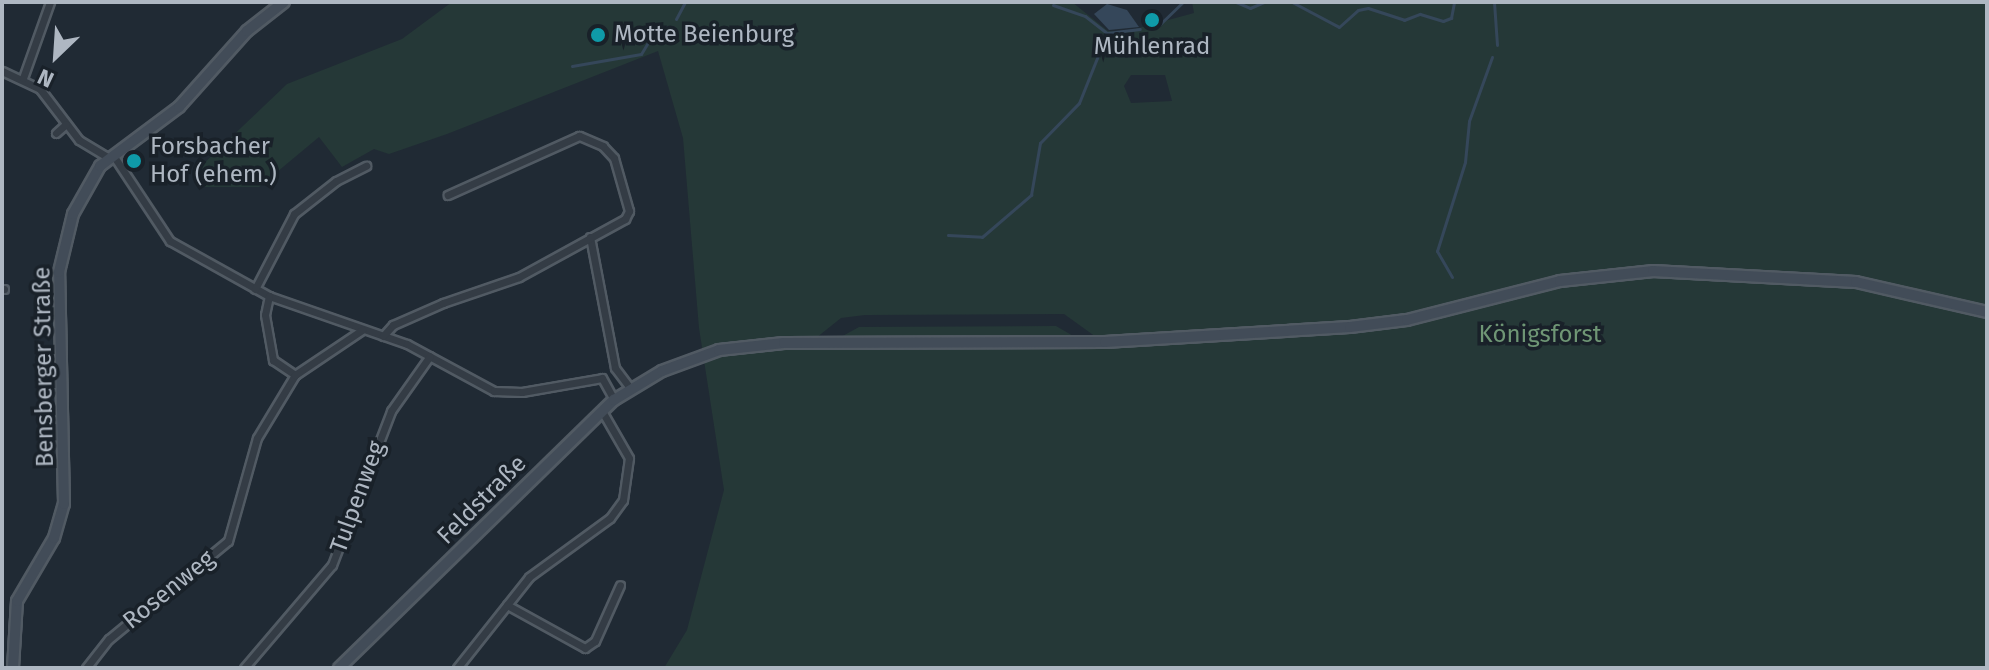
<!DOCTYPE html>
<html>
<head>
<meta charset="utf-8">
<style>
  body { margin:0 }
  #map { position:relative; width:1989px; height:670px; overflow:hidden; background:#202a34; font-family:"Fira Sans",sans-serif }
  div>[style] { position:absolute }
  .green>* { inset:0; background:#253837 }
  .water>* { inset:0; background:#35475a }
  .stream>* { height:3px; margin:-1.5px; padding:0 1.5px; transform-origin:1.5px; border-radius:1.5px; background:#35475a }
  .roads { filter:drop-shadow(2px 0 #515a63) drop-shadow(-2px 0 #515a63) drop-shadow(0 2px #515a63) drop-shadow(0 -2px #515a63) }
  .minor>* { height:7px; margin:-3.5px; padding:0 3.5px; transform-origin:3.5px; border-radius:3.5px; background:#343c45 }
  .secondary>* { height:10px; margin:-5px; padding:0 5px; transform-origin:5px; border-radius:5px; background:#424c58 }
  .dots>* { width:22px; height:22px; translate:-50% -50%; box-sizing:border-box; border:4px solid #192129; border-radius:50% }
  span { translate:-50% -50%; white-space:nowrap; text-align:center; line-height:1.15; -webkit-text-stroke:7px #192129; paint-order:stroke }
  .poi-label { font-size:24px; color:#aeb7c2 }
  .left { translate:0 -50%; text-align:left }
  .park-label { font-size:24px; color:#6f9675 }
  .street-label { font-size:24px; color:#aeb7c2 }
  .frame { position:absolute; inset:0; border:4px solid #aeb7c2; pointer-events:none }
  .north { position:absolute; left:16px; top:16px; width:80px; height:80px; -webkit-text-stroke:6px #192129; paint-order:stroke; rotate:205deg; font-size:22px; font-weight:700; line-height:32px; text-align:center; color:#aeb7c2 }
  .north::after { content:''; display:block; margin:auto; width:28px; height:36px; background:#aeb7c2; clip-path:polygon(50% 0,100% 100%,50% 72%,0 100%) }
</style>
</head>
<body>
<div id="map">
  <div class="green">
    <div style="clip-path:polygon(evenodd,452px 2px,1072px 2px,1108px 31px,1124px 32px,1194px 13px,1192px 2px,1987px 2px,1987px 668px,664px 668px,687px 630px,724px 490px,699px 328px,683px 138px,658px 51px,447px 134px,389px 154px,374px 149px,342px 167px,319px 137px,259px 187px,202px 187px,197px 170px,287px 84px,402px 39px,452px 2px,1131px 75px,1165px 75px,1172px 101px,1131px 103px,1124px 86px,1131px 75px,452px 2px,1064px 314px,1096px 337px,1075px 337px,1056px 326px,859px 327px,839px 338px,816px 338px,841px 318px,865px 315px,1064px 314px)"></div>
  </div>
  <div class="water">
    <div style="clip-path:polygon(1107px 4px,1127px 10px,1139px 27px,1109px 30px,1094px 14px)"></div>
  </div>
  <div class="stream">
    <div style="left:852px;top:2px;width:37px"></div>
    <div style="left:890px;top:2px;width:14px"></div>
    <div style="left:1236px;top:2px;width:15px;rotate:23deg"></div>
    <div style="left:1250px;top:8px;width:15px;rotate:-23deg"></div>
    <div style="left:1292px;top:2px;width:53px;rotate:28deg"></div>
    <div style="left:1339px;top:27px;width:25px;rotate:-42deg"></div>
    <div style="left:1358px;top:10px;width:10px;rotate:-11deg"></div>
    <div style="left:1368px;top:8px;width:38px;rotate:18deg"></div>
    <div style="left:1404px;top:20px;width:17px;rotate:-21deg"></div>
    <div style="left:1420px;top:14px;width:24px;rotate:17deg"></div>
    <div style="left:1443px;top:21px;width:9px;rotate:-21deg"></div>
    <div style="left:1451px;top:18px;width:16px;rotate:-79deg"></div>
    <div style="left:1494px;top:2px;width:43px;rotate:86deg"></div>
    <div style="left:1053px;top:5px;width:34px;rotate:19deg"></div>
    <div style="left:1085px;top:16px;width:28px;rotate:38deg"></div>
    <div style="left:1107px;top:33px;width:33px;rotate:-7deg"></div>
    <div style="left:676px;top:19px;width:19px;rotate:-62deg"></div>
    <div style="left:1157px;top:27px;width:36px;rotate:-44deg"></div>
    <div style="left:572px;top:66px;width:70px;rotate:-9.9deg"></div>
    <div style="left:641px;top:54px;width:26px;rotate:-59deg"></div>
    <div style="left:654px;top:32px;width:14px;rotate:-21deg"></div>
    <div style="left:948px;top:235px;width:34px;rotate:3deg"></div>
    <div style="left:982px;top:237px;width:65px;rotate:-40.6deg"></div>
    <div style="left:1031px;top:195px;width:53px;rotate:-80.2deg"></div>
    <div style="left:1040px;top:143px;width:56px;rotate:-45.7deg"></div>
    <div style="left:1079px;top:103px;width:75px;rotate:-68.2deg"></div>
    <div style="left:1452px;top:277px;width:30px;rotate:-120deg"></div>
    <div style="left:1437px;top:251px;width:93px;rotate:-72.5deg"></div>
    <div style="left:1465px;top:162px;width:41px;rotate:-84.4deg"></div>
    <div style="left:1469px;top:121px;width:68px;rotate:-70.2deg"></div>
  </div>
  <div class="roads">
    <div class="minor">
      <div style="left:2px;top:71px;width:42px;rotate:25.3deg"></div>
      <div style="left:40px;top:89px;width:64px;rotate:52.6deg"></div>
      <div style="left:79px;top:140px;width:35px;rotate:31deg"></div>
      <div style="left:23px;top:78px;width:81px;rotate:-70.4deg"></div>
      <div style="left:56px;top:133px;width:13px;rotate:-42deg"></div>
      <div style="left:113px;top:155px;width:103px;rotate:56.5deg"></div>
      <div style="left:170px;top:241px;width:113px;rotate:29.1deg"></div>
      <div style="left:269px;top:296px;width:146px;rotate:19.2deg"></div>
      <div style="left:407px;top:344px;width:99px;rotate:28.4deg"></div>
      <div style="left:494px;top:391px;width:28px;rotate:2deg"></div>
      <div style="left:522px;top:392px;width:81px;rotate:-9.9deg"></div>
      <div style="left:602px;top:378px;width:25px;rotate:61deg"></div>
      <div style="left:590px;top:237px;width:133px;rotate:79.2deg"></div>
      <div style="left:615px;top:368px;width:26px;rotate:53deg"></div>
      <div style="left:2px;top:289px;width:2px"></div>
      <div style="left:255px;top:289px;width:85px;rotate:-62.5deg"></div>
      <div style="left:294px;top:214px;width:53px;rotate:-38.2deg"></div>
      <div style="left:336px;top:181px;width:34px;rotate:-27deg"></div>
      <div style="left:269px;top:296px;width:19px;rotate:102deg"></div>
      <div style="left:265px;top:315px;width:46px;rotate:79.9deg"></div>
      <div style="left:273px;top:360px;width:27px;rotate:34deg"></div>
      <div style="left:383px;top:336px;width:15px;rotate:-48deg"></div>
      <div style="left:393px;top:325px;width:55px;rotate:-23.7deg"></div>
      <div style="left:443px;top:303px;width:80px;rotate:-18.9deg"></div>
      <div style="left:519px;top:277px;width:121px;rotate:-28.7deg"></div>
      <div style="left:625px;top:219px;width:9px;rotate:-63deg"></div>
      <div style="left:629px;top:211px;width:55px;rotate:-105.8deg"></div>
      <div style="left:614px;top:158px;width:16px;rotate:-133deg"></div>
      <div style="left:603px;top:146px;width:26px;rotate:-157deg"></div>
      <div style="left:579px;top:136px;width:144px;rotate:155.8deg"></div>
      <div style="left:507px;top:605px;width:89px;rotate:28.9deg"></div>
      <div style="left:585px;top:648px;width:12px;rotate:-35deg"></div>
      <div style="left:595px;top:641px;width:61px;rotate:-65.9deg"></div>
      <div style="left:86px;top:668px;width:37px;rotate:-52deg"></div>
      <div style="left:109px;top:639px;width:154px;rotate:-39.5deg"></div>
      <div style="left:228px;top:541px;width:107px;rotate:-74.3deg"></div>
      <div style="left:257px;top:438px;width:74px;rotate:-58.9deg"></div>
      <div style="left:295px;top:375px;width:81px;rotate:-33.9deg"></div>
      <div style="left:244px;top:668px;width:135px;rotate:-49.5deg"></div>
      <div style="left:332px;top:565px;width:165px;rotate:-69deg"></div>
      <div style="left:391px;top:411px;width:67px;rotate:-54.7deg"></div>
      <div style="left:457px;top:668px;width:116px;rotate:-51.6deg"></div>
      <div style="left:529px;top:577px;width:100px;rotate:-36.1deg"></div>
      <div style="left:610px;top:518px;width:22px;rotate:-54deg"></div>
      <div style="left:623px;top:500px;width:42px;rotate:-81.9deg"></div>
      <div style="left:629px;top:458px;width:54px;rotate:-119.9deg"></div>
    </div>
    <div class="secondary">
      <div style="left:13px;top:668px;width:67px;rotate:-86.6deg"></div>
      <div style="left:17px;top:601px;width:73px;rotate:-59.6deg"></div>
      <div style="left:54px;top:538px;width:35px;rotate:-74deg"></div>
      <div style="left:64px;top:504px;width:232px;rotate:-91.2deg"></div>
      <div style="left:59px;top:272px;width:60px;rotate:-76.4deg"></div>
      <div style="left:73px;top:214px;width:55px;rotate:-60.6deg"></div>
      <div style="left:100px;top:166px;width:99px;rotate:-36.8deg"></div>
      <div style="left:179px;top:107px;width:102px;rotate:-48.2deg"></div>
      <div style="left:247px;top:31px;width:47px;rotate:-38.1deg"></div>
      <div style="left:339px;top:668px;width:384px;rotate:-44.3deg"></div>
      <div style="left:614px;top:400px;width:56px;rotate:-31.1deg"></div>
      <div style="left:662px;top:371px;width:61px;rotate:-20.2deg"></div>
      <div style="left:719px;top:350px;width:65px;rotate:-6.1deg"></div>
      <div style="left:784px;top:343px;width:321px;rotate:-0.2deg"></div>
      <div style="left:1105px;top:342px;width:245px;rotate:-3.5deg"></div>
      <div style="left:1350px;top:327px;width:57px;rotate:-7deg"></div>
      <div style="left:1407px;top:320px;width:158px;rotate:-14.3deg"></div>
      <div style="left:1560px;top:281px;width:94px;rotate:-6.1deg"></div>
      <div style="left:1653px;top:271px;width:203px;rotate:3.1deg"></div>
      <div style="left:1856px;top:282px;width:134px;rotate:12.9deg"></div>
    </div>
  </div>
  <div class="dots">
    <div style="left:1152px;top:20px;background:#0f9aa8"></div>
    <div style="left:598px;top:35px;background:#0f9aa8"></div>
    <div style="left:134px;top:161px;background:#0f9aa8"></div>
  </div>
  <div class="poi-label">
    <span class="left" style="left:614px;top:35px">Motte Beienburg</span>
    <span style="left:1152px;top:47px">Mühlenrad</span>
    <span class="left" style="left:150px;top:161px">Forsbacher<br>Hof (ehem.)</span>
  </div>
  <div class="park-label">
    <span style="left:1540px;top:335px">Königsforst</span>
  </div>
  <div class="street-label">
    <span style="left:44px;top:367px;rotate:-91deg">Bensberger Straße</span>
    <span style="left:358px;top:497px;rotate:-70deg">Tulpenweg</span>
    <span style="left:482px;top:500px;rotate:-45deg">Feldstraße</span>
    <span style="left:169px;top:590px;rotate:-39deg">Rosenweg</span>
  </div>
  <div class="frame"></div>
  <div class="north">N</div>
</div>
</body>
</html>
